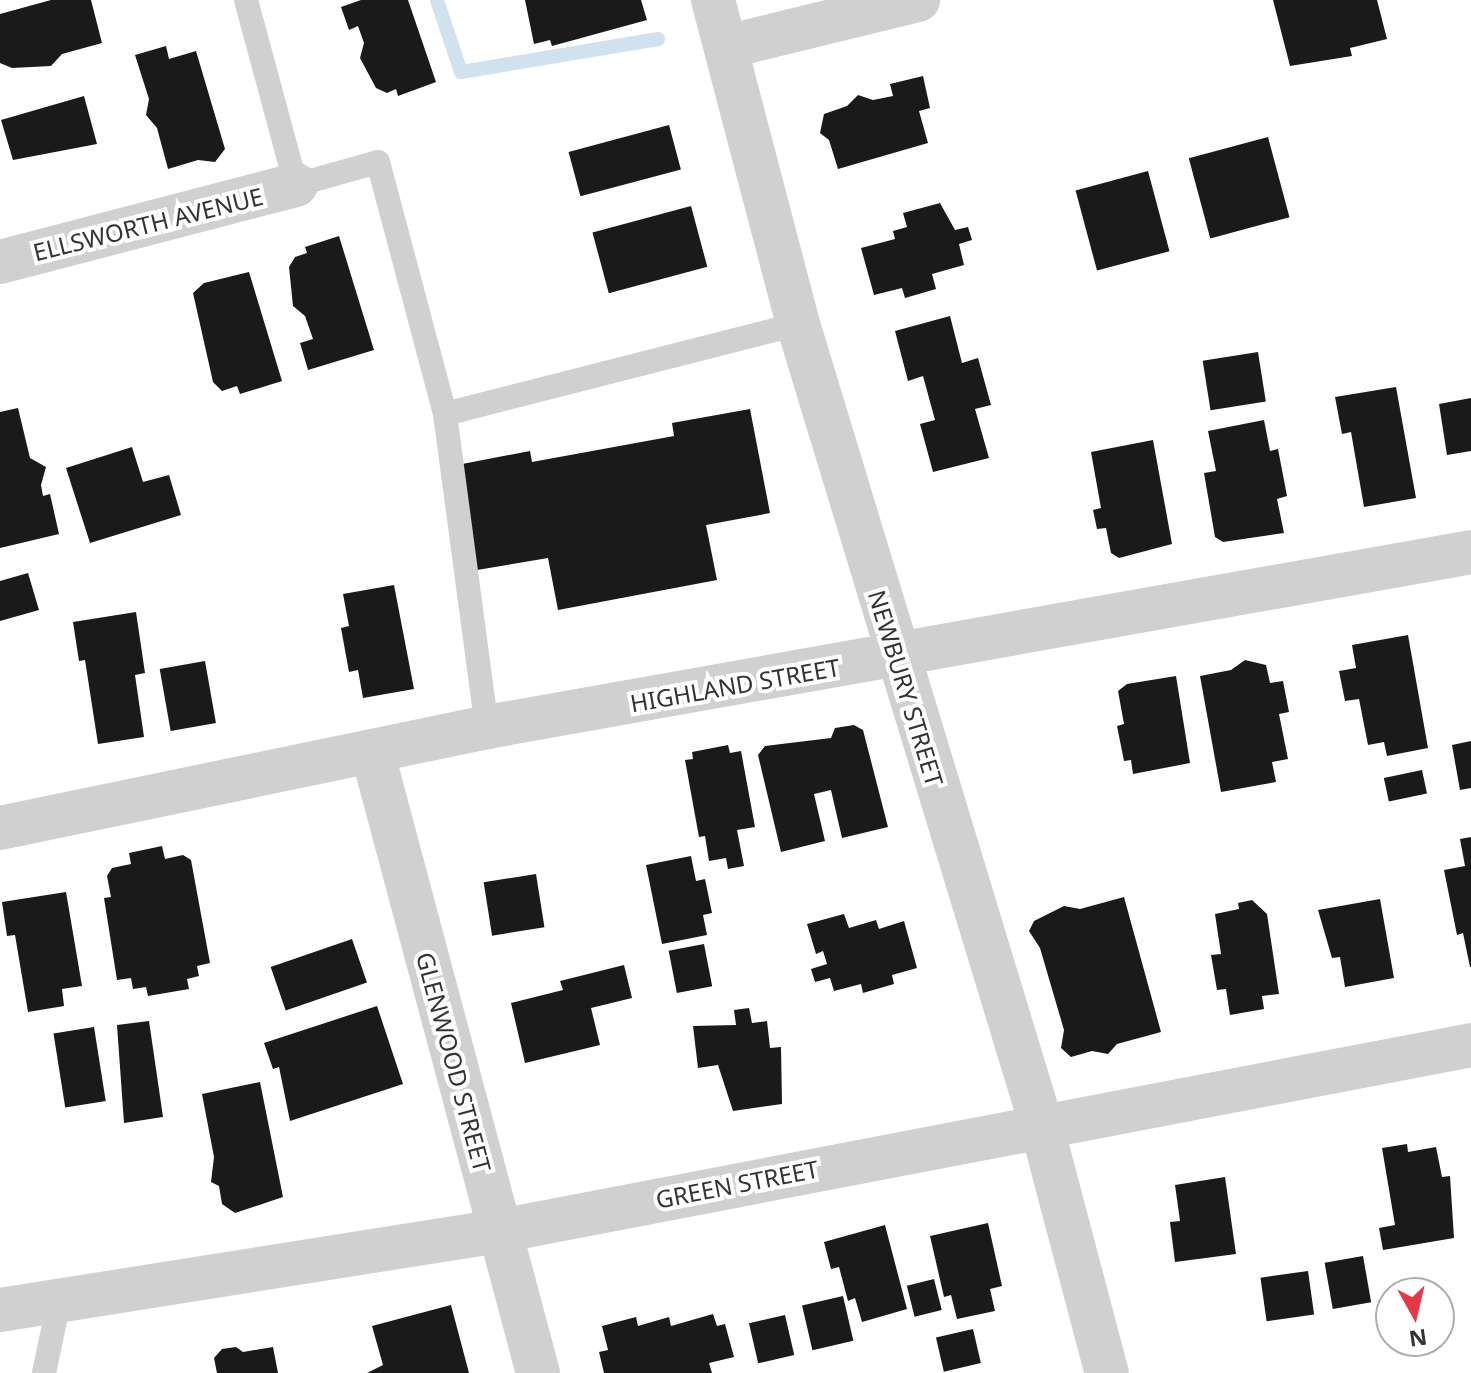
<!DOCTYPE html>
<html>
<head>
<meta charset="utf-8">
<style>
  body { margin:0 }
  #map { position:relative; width:1471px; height:1373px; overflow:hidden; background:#fff; font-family:"Noto Sans",sans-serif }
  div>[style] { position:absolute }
  .stream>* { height:14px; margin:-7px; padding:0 7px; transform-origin:7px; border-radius:7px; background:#cfe2ee }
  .building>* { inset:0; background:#1a1a1a; transform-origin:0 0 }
  .service>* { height:24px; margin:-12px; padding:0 12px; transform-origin:12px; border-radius:12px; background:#d0d0d0 }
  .minor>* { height:44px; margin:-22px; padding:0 22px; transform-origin:22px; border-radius:22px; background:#d0d0d0 }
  span { translate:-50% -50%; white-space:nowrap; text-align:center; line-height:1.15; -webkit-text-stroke:8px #fff; paint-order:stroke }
  .street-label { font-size:24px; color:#333 }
  .north { position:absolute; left:1375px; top:1277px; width:80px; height:80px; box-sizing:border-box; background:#fff; border:2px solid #adadad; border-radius:50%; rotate:172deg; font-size:22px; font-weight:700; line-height:32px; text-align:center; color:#333 }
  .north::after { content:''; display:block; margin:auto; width:28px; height:36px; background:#e63946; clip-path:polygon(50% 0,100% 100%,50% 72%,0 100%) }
</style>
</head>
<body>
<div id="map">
  <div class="stream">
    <div style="left:437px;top:0;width:76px;rotate:71.6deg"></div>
    <div style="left:461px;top:72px;width:200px;rotate:-9.5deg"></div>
  </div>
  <div class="building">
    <div style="clip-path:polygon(51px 0,91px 0,102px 43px,62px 54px,51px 66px,12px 68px,0 63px,0 14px)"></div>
    <div style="clip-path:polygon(361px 0,408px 0,436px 82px,398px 96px,396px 89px,387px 93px,376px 88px,360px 58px,364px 43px,358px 26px,349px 30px,341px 7px)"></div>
    <div style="clip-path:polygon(525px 0,641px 0,647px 20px,552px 46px,550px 40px,534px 44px)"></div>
    <div style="clip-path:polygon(1273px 0,1377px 0,1387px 39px,1350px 48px,1352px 56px,1290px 66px)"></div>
    <div style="clip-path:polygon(166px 46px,169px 59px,196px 51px,225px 149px,215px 162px,198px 160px,168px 169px,157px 128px,146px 115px,149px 99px,135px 55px)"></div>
    <div style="clip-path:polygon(923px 76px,930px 108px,919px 111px,928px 143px,838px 169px,829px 140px,820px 133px,824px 114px,847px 106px,858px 95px,873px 100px,893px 96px,890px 84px)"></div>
    <div style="clip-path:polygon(84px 96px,97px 144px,13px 160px,1px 120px)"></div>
    <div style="left:669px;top:125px;width:46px;height:104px;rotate:75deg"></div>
    <div style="left:1268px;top:137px;width:83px;height:82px;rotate:75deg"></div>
    <div style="left:1148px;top:171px;width:83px;height:75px;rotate:75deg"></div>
    <div style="clip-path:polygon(940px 203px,955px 230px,968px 227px,972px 240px,959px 244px,964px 265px,932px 274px,936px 289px,905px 298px,902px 288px,874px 295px,861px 248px,895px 239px,893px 231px,907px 227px,903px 213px)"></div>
    <div style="left:691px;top:206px;width:63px;height:102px;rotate:75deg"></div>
    <div style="clip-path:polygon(339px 236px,374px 350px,308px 370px,300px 343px,313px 339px,305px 316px,293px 306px,289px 267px,295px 257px,307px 253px,305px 247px)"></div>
    <div style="clip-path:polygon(249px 272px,282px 381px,240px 394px,237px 386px,222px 391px,213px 382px,193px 293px,204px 283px)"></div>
    <div style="clip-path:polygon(950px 316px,962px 363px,978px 358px,991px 405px,975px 409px,989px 458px,933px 472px,920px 424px,935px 420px,923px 376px,908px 381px,895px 331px)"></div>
    <div style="left:1258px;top:352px;width:50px;height:56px;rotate:81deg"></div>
    <div style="clip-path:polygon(1396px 387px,1416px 498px,1364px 507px,1351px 432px,1342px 434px,1335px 397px)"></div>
    <div style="clip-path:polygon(1471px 398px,1471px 451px,1447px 455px,1439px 404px)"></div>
    <div style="clip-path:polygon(18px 408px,30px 458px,46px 467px,41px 485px,43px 496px,50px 494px,59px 534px,0 548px,0 412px)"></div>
    <div style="clip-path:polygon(750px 409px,770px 513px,706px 525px,717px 580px,558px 610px,548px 558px,477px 570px,457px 465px,530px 451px,532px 462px,674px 436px,672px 423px)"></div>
    <div style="clip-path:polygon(1264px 420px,1270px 451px,1278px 449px,1287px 496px,1277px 499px,1284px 533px,1223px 542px,1215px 537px,1204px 473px,1216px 471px,1208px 431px)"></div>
    <div style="clip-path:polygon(1153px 440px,1172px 544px,1119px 558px,1111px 553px,1106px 528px,1097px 529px,1093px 510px,1101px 508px,1091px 452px)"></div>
    <div style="clip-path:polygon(132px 447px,143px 482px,169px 475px,181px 515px,90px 543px,66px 468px)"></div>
    <div style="clip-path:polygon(28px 573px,39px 610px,0 621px,0 581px)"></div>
    <div style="clip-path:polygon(394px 585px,414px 689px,363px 698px,358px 670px,349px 672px,341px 628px,349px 626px,343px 594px)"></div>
    <div style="clip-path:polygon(136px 612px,145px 673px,135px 675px,144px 737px,98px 744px,85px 660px,79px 661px,73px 622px)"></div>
    <div style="clip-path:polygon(1408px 635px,1428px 748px,1387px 756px,1384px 742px,1368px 745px,1359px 699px,1345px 701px,1339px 671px,1356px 668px,1352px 645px)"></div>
    <div style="clip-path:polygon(1245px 660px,1266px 665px,1270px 683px,1283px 681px,1289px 712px,1279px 714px,1288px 759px,1272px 762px,1276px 782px,1221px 792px,1200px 676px,1231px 670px)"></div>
    <div style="left:205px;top:661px;width:63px;height:46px;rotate:80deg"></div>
    <div style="clip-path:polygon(1176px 676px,1190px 763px,1133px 774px,1131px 760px,1124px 761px,1117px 726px,1124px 724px,1118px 691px,1127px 684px)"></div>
    <div style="clip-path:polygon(854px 725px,863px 730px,888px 827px,842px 838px,831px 790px,814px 794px,825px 841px,781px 852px,758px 755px,765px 746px,831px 738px,835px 728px)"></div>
    <div style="clip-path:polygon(1471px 741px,1471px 788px,1460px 790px,1452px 745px)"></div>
    <div style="clip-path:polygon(728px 745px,730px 753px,741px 751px,755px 827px,737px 830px,744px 866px,728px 869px,726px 858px,709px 861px,705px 836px,699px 837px,685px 760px,693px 759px,692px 752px)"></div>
    <div style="left:1422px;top:770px;width:24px;height:39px;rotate:78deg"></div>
    <div style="clip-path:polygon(1471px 837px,1471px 967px,1470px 967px,1463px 933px,1457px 935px,1444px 870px,1465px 866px,1460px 839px)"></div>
    <div style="clip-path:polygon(162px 846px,165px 859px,183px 855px,191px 860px,210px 963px,197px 966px,199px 976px,187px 979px,189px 989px,148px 996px,146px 987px,133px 989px,131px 978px,117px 980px,104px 898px,111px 897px,107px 876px,112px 868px,131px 864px,129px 853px)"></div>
    <div style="clip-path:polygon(691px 856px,696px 881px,705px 879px,712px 913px,703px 915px,707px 935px,662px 944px,646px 865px)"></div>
    <div style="left:536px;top:874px;width:54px;height:53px;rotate:81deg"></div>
    <div style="clip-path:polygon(66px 892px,82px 986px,62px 989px,64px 1006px,28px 1012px,15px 935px,7px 936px,2px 902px)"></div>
    <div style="clip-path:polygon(1124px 897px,1161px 1032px,1117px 1044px,1108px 1054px,1092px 1051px,1071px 1057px,1061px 1048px,1064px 1030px,1040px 948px,1029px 931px,1034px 921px,1064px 906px,1080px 909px)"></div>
    <div style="clip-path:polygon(1380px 899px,1394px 978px,1345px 987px,1340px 957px,1332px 958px,1318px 910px)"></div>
    <div style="clip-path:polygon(1252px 900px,1267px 914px,1279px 994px,1262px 996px,1264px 1009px,1230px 1015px,1226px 989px,1217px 990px,1211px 955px,1221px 954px,1215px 914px,1239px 909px,1238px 903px)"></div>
    <div style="clip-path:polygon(844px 914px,849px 928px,876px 920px,879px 929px,904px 921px,917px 968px,892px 975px,894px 984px,863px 993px,861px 984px,834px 991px,830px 978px,815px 982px,811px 969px,827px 964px,823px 951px,816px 954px,807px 924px)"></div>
    <div style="left:352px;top:939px;width:46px;height:86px;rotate:71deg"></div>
    <div style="left:704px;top:944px;width:43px;height:36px;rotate:79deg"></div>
    <div style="clip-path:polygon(624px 965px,632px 998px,591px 1008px,600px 1045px,525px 1063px,511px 1003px,563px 990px,560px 981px)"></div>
    <div style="clip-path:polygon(377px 1006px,403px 1084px,290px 1121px,279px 1067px,273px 1069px,264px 1043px)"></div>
    <div style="clip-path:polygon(749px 1008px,752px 1023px,767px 1021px,770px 1048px,781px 1047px,782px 1104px,733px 1111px,718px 1065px,698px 1068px,693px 1026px,736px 1025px,734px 1010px)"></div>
    <div style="clip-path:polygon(149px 1021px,163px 1117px,124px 1123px,117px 1025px)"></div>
    <div style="left:94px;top:1027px;width:75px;height:41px;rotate:81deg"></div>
    <div style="clip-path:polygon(260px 1082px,283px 1197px,235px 1213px,222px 1204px,219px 1186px,211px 1182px,214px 1157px,202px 1094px)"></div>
    <div style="clip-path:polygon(1407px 1144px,1408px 1152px,1436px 1147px,1442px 1177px,1450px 1176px,1454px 1238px,1383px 1250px,1379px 1228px,1395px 1225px,1382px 1148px)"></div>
    <div style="clip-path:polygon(1225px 1177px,1236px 1254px,1175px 1262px,1170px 1222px,1180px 1221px,1175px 1185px)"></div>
    <div style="clip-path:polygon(988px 1223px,1002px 1286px,990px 1289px,995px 1311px,957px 1319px,951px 1295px,944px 1297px,930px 1236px)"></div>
    <div style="clip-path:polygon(885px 1225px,907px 1309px,862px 1322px,855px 1298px,848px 1301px,839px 1267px,831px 1269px,824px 1242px)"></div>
    <div style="left:1363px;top:1256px;width:47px;height:39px;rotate:80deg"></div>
    <div style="left:1308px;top:1271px;width:44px;height:48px;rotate:82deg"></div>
    <div style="left:934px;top:1279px;width:32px;height:28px;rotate:76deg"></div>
    <div style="left:843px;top:1296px;width:46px;height:42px;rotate:77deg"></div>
    <div style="clip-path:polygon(451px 1305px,469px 1373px,367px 1373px,383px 1365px,372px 1326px)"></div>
    <div style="clip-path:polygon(713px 1314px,717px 1326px,725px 1324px,734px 1357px,709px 1363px,712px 1373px,604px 1373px,599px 1352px,608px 1350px,602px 1326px,636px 1317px,638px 1326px,669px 1317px,671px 1326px)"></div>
    <div style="left:785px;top:1315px;width:41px;height:37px;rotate:77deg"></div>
    <div style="left:973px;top:1329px;width:35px;height:38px;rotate:77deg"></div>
    <div style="clip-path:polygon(236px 1347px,243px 1352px,273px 1347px,278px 1373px,217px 1373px,214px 1358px,222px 1349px)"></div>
  </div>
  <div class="service">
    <div style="left:246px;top:0;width:192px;rotate:74.9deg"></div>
    <div style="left:296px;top:185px;width:85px;rotate:-15.7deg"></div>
    <div style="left:378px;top:162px;width:261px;rotate:75.1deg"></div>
    <div style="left:445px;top:414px;width:364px;rotate:-14.3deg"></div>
    <div style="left:445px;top:414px;width:316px;rotate:82.4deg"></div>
    <div style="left:44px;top:1373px;width:74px;rotate:-78.2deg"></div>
  </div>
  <div class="minor">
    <div style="left:713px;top:0;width:335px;rotate:75.3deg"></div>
    <div style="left:798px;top:324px;width:836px;rotate:73.1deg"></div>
    <div style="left:1041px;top:1124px;width:258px;rotate:75.2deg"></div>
    <div style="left:726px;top:47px;width:198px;rotate:-13.8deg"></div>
    <div style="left:0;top:262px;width:306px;rotate:-14.6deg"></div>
    <div style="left:372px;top:751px;width:644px;rotate:75.06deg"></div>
    <div style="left:0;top:828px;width:497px;rotate:-11.7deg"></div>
    <div style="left:487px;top:727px;width:999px;rotate:-10.08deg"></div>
    <div style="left:0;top:1310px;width:505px;rotate:-9deg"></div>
    <div style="left:499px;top:1231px;width:990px;rotate:-10.83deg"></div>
  </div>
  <div class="street-label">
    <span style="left:148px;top:224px;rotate:-14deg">ELLSWORTH AVENUE</span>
    <span style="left:735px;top:685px;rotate:-10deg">HIGHLAND STREET</span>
    <span style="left:906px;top:688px;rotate:73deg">NEWBURY STREET</span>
    <span style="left:454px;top:1062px;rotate:75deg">GLENWOOD STREET</span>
    <span style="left:737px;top:1184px;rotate:-11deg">GREEN STREET</span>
  </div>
  <div class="north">N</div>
</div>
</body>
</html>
